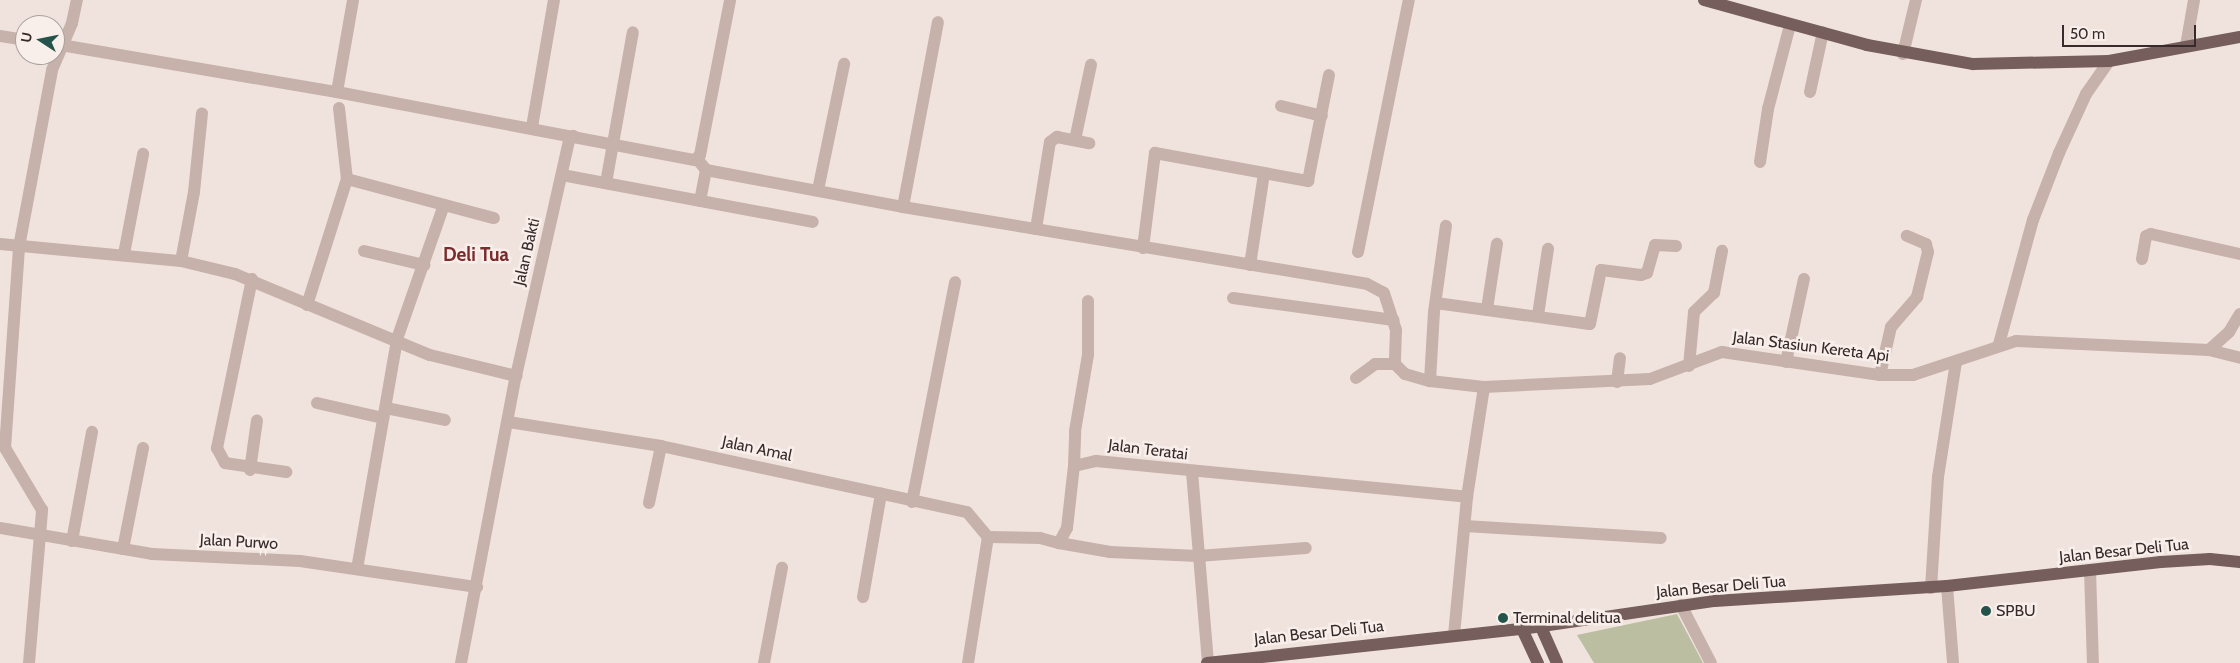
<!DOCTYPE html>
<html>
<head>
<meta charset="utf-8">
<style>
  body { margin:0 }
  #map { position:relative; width:2240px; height:663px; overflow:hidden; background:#f0e3de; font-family:Cabin,sans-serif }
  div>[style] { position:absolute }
  .green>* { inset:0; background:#bbbea0 }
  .minor>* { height:12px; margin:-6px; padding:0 6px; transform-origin:6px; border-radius:6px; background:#c7b1ab }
  .major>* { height:12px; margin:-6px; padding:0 6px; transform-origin:6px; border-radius:6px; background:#765e5c }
  .dots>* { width:14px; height:14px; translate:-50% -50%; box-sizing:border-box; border:2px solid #f8eeea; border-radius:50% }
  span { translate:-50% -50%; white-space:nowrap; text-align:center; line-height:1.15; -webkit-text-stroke:5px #f8eeea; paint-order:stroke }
  .street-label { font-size:16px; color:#362a2a }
  .poi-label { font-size:16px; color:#362a2a }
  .left { translate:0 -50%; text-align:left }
  .quarter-label { font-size:19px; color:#7c2b2c; font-weight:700 }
  .north { position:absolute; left:15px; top:15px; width:50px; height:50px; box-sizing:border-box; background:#f8eeea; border:1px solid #aaa09d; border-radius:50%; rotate:281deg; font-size:14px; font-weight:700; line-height:20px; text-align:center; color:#362a2a }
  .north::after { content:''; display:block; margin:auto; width:18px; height:22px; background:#23534a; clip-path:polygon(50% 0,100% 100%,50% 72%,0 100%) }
  .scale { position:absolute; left:2062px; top:25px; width:134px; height:22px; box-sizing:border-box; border:2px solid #362a2a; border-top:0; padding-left:6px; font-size:15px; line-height:18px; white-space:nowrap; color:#362a2a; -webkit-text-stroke:4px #f8eeea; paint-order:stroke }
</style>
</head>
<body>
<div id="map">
  <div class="green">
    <div style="clip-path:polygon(1677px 614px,1703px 663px,1594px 663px,1577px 635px)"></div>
  </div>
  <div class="minor">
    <div style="left:0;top:36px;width:25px;rotate:9deg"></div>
    <div style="left:55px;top:44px;width:286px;rotate:9.7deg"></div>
    <div style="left:337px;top:92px;width:364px;rotate:10.8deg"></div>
    <div style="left:695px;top:160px;width:7px;rotate:-45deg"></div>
    <div style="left:700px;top:155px;width:158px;rotate:-79deg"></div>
    <div style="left:2186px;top:46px;width:47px;rotate:-80.1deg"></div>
    <div style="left:1903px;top:54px;width:56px;rotate:-76.5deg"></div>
    <div style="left:337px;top:92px;width:93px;rotate:-80.1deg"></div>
    <div style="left:1810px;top:92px;width:61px;rotate:-77.8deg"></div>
    <div style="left:1281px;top:106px;width:42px;rotate:13.7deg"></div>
    <div style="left:339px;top:108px;width:71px;rotate:83.6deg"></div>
    <div style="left:347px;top:179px;width:152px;rotate:14.9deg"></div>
    <div style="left:532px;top:127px;width:129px;rotate:-80.2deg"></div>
    <div style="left:1075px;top:140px;width:77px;rotate:-78deg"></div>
    <div style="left:698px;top:160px;width:13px;rotate:51deg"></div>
    <div style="left:706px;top:170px;width:200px;rotate:10.6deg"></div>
    <div style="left:903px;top:207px;width:470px;rotate:9.4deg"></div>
    <div style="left:1367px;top:284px;width:19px;rotate:28deg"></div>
    <div style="left:1384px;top:293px;width:39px;rotate:72deg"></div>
    <div style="left:1396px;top:330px;width:34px;rotate:92deg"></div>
    <div style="left:1395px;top:364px;width:14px;rotate:45deg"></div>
    <div style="left:1405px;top:374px;width:26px;rotate:16deg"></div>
    <div style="left:1430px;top:381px;width:54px;rotate:6.3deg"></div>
    <div style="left:1484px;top:387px;width:166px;rotate:-2.8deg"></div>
    <div style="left:1650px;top:379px;width:77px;rotate:-20.6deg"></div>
    <div style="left:1722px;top:352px;width:160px;rotate:8.3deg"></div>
    <div style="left:1880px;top:375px;width:33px"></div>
    <div style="left:1913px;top:375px;width:108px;rotate:-18.3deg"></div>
    <div style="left:2016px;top:341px;width:193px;rotate:2.7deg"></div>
    <div style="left:2209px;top:350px;width:32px;rotate:14deg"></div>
    <div style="left:1760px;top:162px;width:54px;rotate:-81.4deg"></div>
    <div style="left:1768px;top:109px;width:87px;rotate:-75.3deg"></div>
    <div style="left:562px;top:175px;width:255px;rotate:10.6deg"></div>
    <div style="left:606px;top:183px;width:153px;rotate:-79.9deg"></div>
    <div style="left:818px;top:190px;width:129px;rotate:-78.3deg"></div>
    <div style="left:700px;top:201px;width:32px;rotate:-79deg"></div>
    <div style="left:903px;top:207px;width:188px;rotate:-79.3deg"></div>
    <div style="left:1036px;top:229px;width:88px;rotate:-80.9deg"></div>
    <div style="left:1050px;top:142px;width:9px;rotate:-36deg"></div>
    <div style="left:1057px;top:137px;width:33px;rotate:11deg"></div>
    <div style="left:0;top:244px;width:182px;rotate:5.4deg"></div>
    <div style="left:181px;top:261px;width:56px;rotate:13.5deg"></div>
    <div style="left:235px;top:274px;width:211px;rotate:22.6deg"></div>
    <div style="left:430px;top:355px;width:89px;rotate:13.7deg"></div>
    <div style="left:1143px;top:248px;width:96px;rotate:-82.8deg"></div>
    <div style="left:1155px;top:153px;width:156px;rotate:10.4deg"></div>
    <div style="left:1308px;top:181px;width:108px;rotate:-78.8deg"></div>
    <div style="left:364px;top:251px;width:62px;rotate:13.1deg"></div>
    <div style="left:1358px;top:252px;width:257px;rotate:-78.6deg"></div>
    <div style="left:124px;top:254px;width:102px;rotate:-79.2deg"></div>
    <div style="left:2142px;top:259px;width:23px;rotate:-80deg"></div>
    <div style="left:2146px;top:236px;width:5px;rotate:-22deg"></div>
    <div style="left:2151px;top:234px;width:91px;rotate:12.7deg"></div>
    <div style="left:181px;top:261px;width:70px;rotate:-79.3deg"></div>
    <div style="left:194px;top:192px;width:79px;rotate:-84.2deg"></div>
    <div style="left:1250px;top:265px;width:92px;rotate:-81.3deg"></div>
    <div style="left:252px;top:279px;width:173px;rotate:101.7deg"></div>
    <div style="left:217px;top:448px;width:17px;rotate:62deg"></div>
    <div style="left:225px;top:463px;width:62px;rotate:8.4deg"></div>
    <div style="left:1233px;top:298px;width:162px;rotate:7.8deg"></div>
    <div style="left:1436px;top:303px;width:155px;rotate:7.8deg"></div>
    <div style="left:1590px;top:324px;width:55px;rotate:-78.5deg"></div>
    <div style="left:1601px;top:270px;width:40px;rotate:7.1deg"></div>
    <div style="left:1641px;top:275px;width:6px;rotate:-18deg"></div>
    <div style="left:1647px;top:273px;width:29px;rotate:-74deg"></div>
    <div style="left:1655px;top:245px;width:21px;rotate:3deg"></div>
    <div style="left:307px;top:305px;width:132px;rotate:-72.4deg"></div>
    <div style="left:1487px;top:309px;width:66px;rotate:-81.3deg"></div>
    <div style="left:1538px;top:315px;width:67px;rotate:-81.4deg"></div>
    <div style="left:1999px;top:344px;width:129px;rotate:-74.7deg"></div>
    <div style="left:2033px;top:220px;width:72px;rotate:-68.8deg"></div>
    <div style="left:2059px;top:153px;width:65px;rotate:-65.4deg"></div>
    <div style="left:2086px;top:94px;width:40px;rotate:-55.1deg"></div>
    <div style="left:2209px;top:350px;width:27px;rotate:-42deg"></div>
    <div style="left:2229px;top:332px;width:21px;rotate:-59deg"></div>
    <div style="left:1786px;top:362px;width:85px;rotate:-77.8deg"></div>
    <div style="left:1689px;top:366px;width:54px;rotate:-84.7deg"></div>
    <div style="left:1694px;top:312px;width:28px;rotate:-44deg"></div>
    <div style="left:1714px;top:293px;width:43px;rotate:-79.2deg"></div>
    <div style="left:1880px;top:375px;width:49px;rotate:-77.1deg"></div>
    <div style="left:1891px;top:327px;width:40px;rotate:-49deg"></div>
    <div style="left:1917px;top:297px;width:46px;rotate:-76.3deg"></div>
    <div style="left:1928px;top:252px;width:8px;rotate:-104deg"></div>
    <div style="left:1926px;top:244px;width:21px;rotate:-157deg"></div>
    <div style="left:1356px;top:378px;width:24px;rotate:-36deg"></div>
    <div style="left:1375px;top:364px;width:20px"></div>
    <div style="left:1430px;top:381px;width:69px;rotate:-86.7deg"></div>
    <div style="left:1434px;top:312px;width:87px;rotate:-82.1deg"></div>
    <div style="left:1617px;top:382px;width:24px;rotate:-83deg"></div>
    <div style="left:317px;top:403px;width:68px;rotate:12.8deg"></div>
    <div style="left:386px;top:408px;width:60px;rotate:11.5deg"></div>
    <div style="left:508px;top:422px;width:155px;rotate:8.9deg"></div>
    <div style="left:661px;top:446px;width:313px;rotate:12.2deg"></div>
    <div style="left:967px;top:512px;width:33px;rotate:50deg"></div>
    <div style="left:1074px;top:466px;width:35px;rotate:-88deg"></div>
    <div style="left:1075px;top:431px;width:77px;rotate:-80.3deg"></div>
    <div style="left:1088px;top:355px;width:54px;rotate:-90deg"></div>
    <div style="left:250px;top:470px;width:50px;rotate:-82deg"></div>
    <div style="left:1192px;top:472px;width:192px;rotate:85.2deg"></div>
    <div style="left:912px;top:502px;width:224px;rotate:-78.9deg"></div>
    <div style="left:649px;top:503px;width:58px;rotate:-78.1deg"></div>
    <div style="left:1465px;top:526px;width:196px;rotate:3.5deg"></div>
    <div style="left:0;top:528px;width:154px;rotate:9.7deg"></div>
    <div style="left:152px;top:554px;width:148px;rotate:2.7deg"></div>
    <div style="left:300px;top:561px;width:179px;rotate:8.4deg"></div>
    <div style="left:988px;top:537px;width:52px;rotate:1.1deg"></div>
    <div style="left:1040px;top:538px;width:20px;rotate:15deg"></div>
    <div style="left:1059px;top:543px;width:17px;rotate:-62deg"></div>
    <div style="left:1067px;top:528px;width:62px;rotate:-83.6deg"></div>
    <div style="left:1074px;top:466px;width:23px;rotate:-13deg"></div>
    <div style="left:1096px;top:461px;width:373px;rotate:5.5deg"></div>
    <div style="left:72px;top:541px;width:111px;rotate:-79.6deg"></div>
    <div style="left:1059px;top:543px;width:52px;rotate:10deg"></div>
    <div style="left:1110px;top:552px;width:88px;rotate:2.6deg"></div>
    <div style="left:1198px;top:556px;width:108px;rotate:-4.2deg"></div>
    <div style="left:123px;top:549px;width:103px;rotate:-78.8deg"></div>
    <div style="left:357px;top:569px;width:233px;rotate:-80.1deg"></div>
    <div style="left:397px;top:339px;width:142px;rotate:-70.7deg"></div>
    <div style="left:2090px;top:570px;width:93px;rotate:88.2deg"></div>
    <div style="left:1947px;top:586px;width:77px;rotate:85.5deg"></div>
    <div style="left:1931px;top:588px;width:111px;rotate:-86.4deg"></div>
    <div style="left:1938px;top:477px;width:116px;rotate:-81.1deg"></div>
    <div style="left:863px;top:597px;width:105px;rotate:-80.1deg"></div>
    <div style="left:1681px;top:605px;width:65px;rotate:62.7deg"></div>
    <div style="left:1454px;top:635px;width:139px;rotate:-84.6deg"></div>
    <div style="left:1467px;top:497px;width:111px;rotate:-81.2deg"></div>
    <div style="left:29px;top:663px;width:154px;rotate:-85.1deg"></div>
    <div style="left:42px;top:510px;width:72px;rotate:-120.8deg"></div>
    <div style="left:5px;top:448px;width:201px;rotate:-86deg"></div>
    <div style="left:19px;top:247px;width:180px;rotate:-79.4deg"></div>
    <div style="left:52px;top:70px;width:51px;rotate:-66.9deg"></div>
    <div style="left:72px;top:23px;width:24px;rotate:-78deg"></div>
    <div style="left:461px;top:663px;width:292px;rotate:-79.2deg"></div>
    <div style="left:516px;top:376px;width:242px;rotate:-77.3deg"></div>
    <div style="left:569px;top:140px;width:6px;rotate:-45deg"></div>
    <div style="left:764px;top:663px;width:97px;rotate:-79.3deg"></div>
    <div style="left:968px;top:663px;width:128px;rotate:-81deg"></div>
  </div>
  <div class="major">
    <div style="left:1704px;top:0;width:169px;rotate:15.4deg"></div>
    <div style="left:1867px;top:45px;width:108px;rotate:10.2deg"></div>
    <div style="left:1973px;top:64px;width:136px;rotate:-1.3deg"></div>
    <div style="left:2109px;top:61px;width:133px;rotate:-10.4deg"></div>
    <div style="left:1541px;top:627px;width:39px;rotate:66deg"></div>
    <div style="left:1522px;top:629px;width:38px;rotate:65deg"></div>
    <div style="left:1207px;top:663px;width:317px;rotate:-6.2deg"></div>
    <div style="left:1522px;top:629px;width:195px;rotate:-8.3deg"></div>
    <div style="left:1715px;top:601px;width:232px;rotate:-3.7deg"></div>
    <div style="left:1947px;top:586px;width:215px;rotate:-6.4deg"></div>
    <div style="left:2161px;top:562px;width:49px;rotate:-3.5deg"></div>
    <div style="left:2210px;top:559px;width:30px;rotate:6deg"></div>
  </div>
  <div class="dots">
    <div style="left:1986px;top:611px;background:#23534a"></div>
    <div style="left:1503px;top:618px;background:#23534a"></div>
  </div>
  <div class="street-label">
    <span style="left:527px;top:252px;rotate:-77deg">Jalan Bakti</span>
    <span style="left:1811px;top:347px;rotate:7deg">Jalan Stasiun Kereta Api</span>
    <span style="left:757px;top:449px;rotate:12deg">Jalan Amal</span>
    <span style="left:1148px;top:450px;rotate:7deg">Jalan Teratai</span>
    <span style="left:239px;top:542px;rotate:3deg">Jalan Purwo</span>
    <span style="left:2124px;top:551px;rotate:-6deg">Jalan Besar Deli Tua</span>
    <span style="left:1721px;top:587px;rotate:-5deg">Jalan Besar Deli Tua</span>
    <span style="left:1319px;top:633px;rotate:-6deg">Jalan Besar Deli Tua</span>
  </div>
  <div class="poi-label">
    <span class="left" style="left:1996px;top:611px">SPBU</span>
    <span class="left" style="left:1513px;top:618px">Terminal delitua</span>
  </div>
  <div class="quarter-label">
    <span style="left:476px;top:255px">Deli Tua</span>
  </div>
  <div class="north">U</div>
  <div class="scale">50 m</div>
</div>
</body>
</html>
